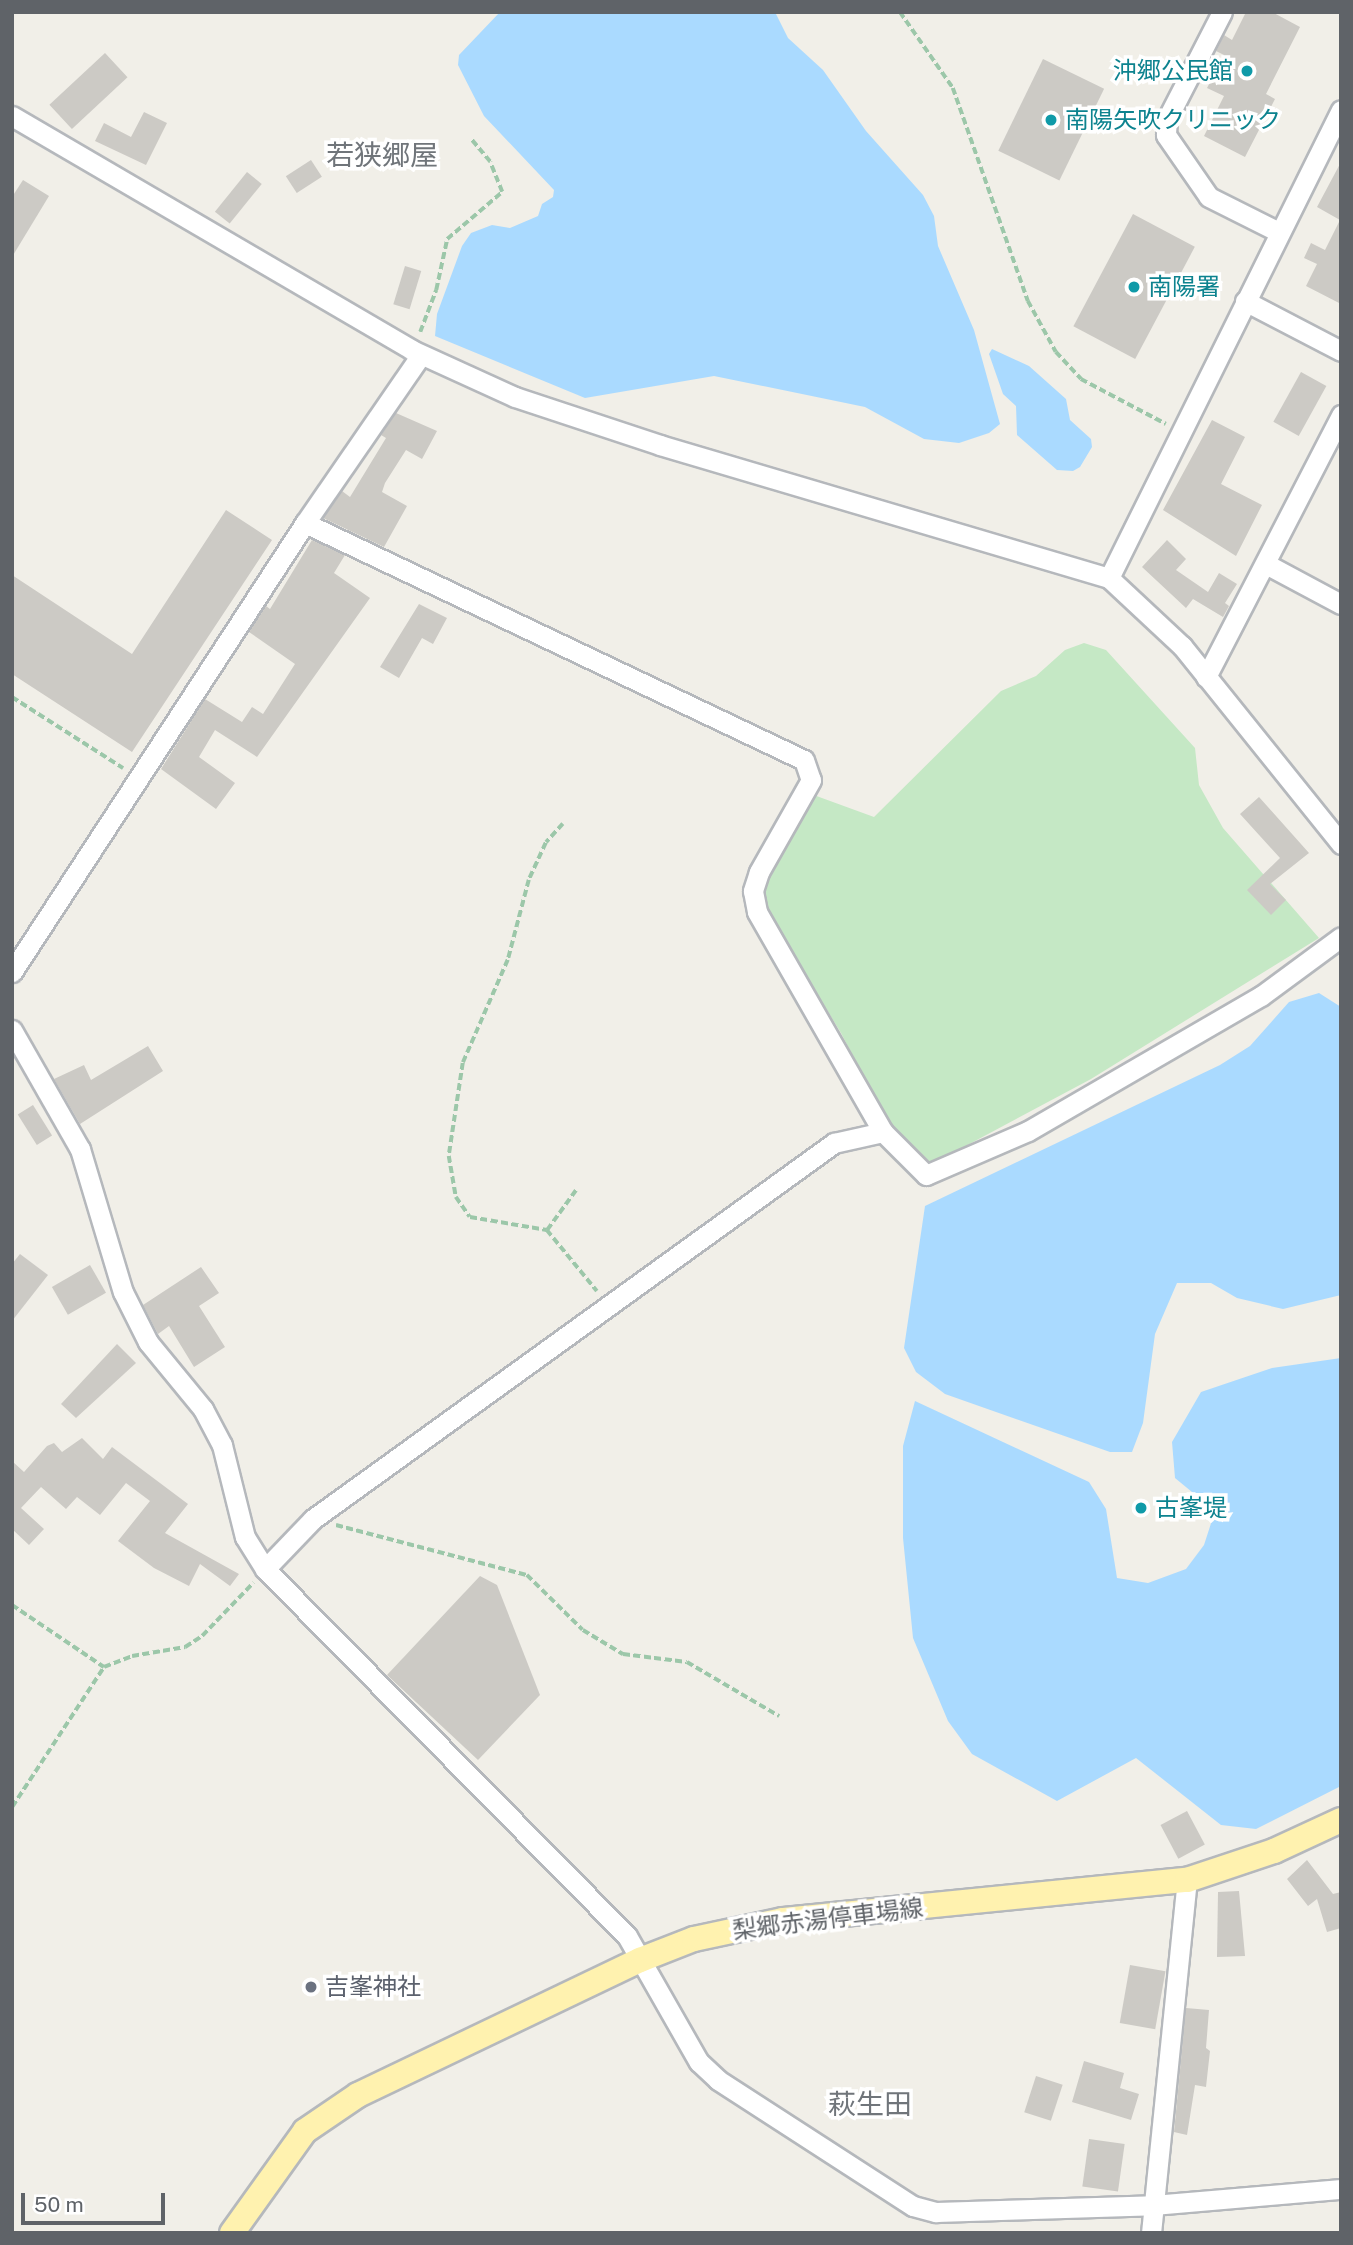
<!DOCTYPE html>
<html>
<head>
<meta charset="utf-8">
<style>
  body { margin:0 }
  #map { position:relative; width:1353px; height:2245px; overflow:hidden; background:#f1efe8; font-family:"Public Sans","Noto Sans JP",sans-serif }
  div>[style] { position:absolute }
  .green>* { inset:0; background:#c5e8c5 }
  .water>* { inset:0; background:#aadaff }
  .building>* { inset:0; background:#cccac5; transform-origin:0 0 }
  .path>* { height:3.5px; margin-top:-1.75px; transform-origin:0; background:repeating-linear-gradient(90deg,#9cc7a9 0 7px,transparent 0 10.5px) }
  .roads { filter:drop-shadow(2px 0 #b5b8bc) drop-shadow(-2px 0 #b5b8bc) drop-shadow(0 2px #b5b8bc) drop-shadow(0 -2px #b5b8bc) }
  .minor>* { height:19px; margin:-9.5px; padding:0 9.5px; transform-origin:9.5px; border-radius:9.5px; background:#fff }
  .major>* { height:24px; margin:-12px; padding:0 12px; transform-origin:12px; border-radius:12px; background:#fff2af }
  .dots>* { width:19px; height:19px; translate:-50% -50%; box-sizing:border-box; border:4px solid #fff; border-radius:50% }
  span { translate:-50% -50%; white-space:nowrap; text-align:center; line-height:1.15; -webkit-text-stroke:7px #fff; paint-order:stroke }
  .culture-label { font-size:24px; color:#0d838f }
  .right { translate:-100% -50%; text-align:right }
  .left { translate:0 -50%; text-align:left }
  .street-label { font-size:24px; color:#5f6368 }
  .worship-label { font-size:24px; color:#5b616d }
  .quarter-label { font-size:28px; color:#70757a }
  .frame { position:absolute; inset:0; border:14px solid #5f6368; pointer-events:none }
  .scale { position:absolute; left:21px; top:2193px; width:144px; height:32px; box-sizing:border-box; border:4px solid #5f6368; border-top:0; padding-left:9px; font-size:21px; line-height:24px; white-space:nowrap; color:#5f6368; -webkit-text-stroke:5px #fff; paint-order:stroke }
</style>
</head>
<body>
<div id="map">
  <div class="green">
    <div style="clip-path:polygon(1084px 643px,1106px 650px,1195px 748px,1199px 785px,1223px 828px,1319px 938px,1091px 1079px,932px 1164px,885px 1118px,841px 1033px,764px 907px,761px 894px,811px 794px,874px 817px,1001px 691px,1036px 676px,1065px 650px)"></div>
  </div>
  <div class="water">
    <div style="clip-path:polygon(500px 12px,775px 12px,788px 38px,823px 70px,866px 131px,923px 195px,934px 216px,938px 246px,974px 330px,1000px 424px,989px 433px,959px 443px,924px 439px,865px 407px,714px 376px,585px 398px,435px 336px,437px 314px,462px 246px,471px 233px,492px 225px,510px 228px,538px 216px,542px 204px,553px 197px,554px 190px,484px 116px,458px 65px,459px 55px)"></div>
    <div style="clip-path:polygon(992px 349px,1029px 366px,1066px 399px,1070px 420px,1091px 439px,1092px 447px,1080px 467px,1073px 471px,1057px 470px,1017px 435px,1016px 406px,1003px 394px,989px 354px)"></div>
    <div style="clip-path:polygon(1319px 993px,1341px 1007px,1341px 1295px,1283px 1309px,1237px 1298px,1211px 1283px,1177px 1283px,1155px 1334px,1143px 1423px,1132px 1452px,1110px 1452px,945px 1394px,916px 1372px,904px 1348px,925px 1206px,1220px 1065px,1250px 1046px,1289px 1002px)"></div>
    <div style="clip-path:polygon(1341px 1358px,1341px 1786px,1256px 1829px,1221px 1825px,1136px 1758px,1057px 1801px,972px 1754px,948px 1721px,913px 1638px,903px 1538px,903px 1446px,915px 1401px,1089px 1482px,1106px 1509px,1117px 1578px,1148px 1583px,1186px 1569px,1204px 1545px,1215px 1511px,1175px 1478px,1172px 1442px,1201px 1392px,1272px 1368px)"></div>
  </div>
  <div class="building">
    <div style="clip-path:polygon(1246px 12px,1272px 12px,1300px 27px,1266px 94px,1275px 99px,1245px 157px,1204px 136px,1224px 96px,1207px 88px,1224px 55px,1216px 51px,1224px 35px,1232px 40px)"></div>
    <div style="left:105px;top:53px;width:33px;height:76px;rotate:47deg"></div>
    <div style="left:1043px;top:59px;width:68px;height:102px;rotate:26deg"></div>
    <div style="clip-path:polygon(144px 112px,167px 123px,146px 165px,95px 141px,104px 123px,131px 137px)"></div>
    <div style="left:311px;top:160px;width:20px;height:30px;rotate:57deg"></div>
    <div style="clip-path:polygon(1341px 162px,1341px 304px,1306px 286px,1317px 264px,1304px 258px,1311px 243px,1325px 250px,1340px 220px,1317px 207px)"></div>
    <div style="left:247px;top:172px;width:19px;height:51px;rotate:39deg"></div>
    <div style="clip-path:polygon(23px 180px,49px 196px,12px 257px,12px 197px)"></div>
    <div style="left:1133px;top:214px;width:70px;height:127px;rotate:28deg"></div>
    <div style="left:405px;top:266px;width:17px;height:40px;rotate:17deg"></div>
    <div style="left:1301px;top:372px;width:29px;height:57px;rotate:29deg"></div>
    <div style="clip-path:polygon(396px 413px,437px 431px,422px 459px,406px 450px,385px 483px,382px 492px,407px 506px,384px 547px,323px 518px,342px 491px,350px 497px,386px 438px,381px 435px)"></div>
    <div style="clip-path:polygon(1212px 420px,1245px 437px,1221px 484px,1262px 505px,1236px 556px,1163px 510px)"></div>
    <div style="clip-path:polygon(226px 510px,272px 540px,132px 752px,12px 674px,12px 575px,132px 654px)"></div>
    <div style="clip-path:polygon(312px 540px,345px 555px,334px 573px,370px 598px,257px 757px,215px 730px,199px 757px,235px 783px,216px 809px,161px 769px,205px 699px,242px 722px,252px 707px,263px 714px,295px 664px,249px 632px,266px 606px,270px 609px)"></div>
    <div style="clip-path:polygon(1167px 540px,1186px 559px,1176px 570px,1208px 592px,1219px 573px,1237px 584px,1225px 603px,1229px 606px,1223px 617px,1193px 599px,1186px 608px,1142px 567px)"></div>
    <div style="clip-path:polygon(419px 604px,447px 618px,433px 644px,422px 638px,399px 678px,380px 667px)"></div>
    <div style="clip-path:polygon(1259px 797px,1309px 853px,1270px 884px,1286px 900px,1271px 915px,1247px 890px,1280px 858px,1240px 814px)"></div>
    <div style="clip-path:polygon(148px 1046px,163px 1071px,80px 1124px,54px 1079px,84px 1065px,91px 1080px)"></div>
    <div style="left:33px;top:1105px;width:36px;height:18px;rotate:58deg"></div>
    <div style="clip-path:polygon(20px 1254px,48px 1275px,12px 1321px,12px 1264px)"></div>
    <div style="left:90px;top:1265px;width:32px;height:44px;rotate:60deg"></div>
    <div style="clip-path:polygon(201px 1267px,219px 1293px,199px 1306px,225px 1347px,194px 1367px,169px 1326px,158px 1334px,143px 1305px)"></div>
    <div style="clip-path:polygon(117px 1344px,136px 1363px,76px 1418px,61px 1404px)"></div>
    <div style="clip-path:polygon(82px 1438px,103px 1459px,112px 1447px,188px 1504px,165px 1533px,239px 1574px,230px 1586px,200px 1564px,189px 1586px,154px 1568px,118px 1541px,150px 1501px,126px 1483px,100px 1515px,77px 1497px,66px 1509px,41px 1487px,21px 1508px,44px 1529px,29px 1545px,12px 1529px,12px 1461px,24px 1472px,47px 1446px,54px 1443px,62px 1452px)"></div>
    <div style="clip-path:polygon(480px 1576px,497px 1585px,540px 1695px,478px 1760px,387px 1675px)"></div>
    <div style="left:1187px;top:1811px;width:38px;height:30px;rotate:62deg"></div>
    <div style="clip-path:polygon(1307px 1860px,1333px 1894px,1341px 1892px,1341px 1928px,1327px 1932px,1317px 1899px,1308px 1906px,1287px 1879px)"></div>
    <div style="clip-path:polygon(1239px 1891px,1245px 1956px,1217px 1957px,1218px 1892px)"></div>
    <div style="left:1130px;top:1965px;width:36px;height:59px;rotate:10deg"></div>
    <div style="clip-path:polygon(1186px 2008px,1209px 2010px,1206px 2048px,1210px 2051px,1206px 2087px,1195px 2085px,1187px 2135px,1174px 2132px)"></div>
    <div style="clip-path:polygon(1084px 2061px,1124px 2073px,1120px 2088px,1139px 2094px,1131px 2120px,1072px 2102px)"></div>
    <div style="left:1036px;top:2076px;width:28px;height:38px;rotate:18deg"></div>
    <div style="left:1089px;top:2139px;width:36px;height:48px;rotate:8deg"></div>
  </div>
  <div class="path">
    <div style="left:900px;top:12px;width:93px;rotate:55.1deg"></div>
    <div style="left:953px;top:88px;width:226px;rotate:70.6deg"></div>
    <div style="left:1028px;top:301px;width:58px;rotate:61.2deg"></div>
    <div style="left:1056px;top:352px;width:37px;rotate:47deg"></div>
    <div style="left:1081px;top:379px;width:96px;rotate:27.9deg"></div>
    <div style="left:420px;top:332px;width:45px;rotate:-69.1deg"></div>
    <div style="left:436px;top:290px;width:52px;rotate:-77.8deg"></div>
    <div style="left:447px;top:239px;width:72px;rotate:-40.5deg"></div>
    <div style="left:502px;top:192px;width:32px;rotate:-112deg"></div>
    <div style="left:490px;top:162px;width:31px;rotate:-130deg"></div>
    <div style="left:12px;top:697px;width:132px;rotate:32.6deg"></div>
    <div style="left:563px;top:824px;width:25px;rotate:132deg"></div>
    <div style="left:546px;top:843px;width:41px;rotate:114.7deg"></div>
    <div style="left:529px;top:880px;width:83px;rotate:104.7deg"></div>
    <div style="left:508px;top:960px;width:112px;rotate:113.6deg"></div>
    <div style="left:463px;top:1063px;width:94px;rotate:98.6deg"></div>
    <div style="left:449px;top:1156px;width:42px;rotate:80.3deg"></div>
    <div style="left:456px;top:1197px;width:24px;rotate:55deg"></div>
    <div style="left:470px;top:1217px;width:78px;rotate:9.6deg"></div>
    <div style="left:547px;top:1230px;width:79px;rotate:50.7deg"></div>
    <div style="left:547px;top:1230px;width:49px;rotate:-54.1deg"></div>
    <div style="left:336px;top:1525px;width:197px;rotate:14.7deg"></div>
    <div style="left:527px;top:1575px;width:78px;rotate:44.5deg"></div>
    <div style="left:583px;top:1630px;width:47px;rotate:31deg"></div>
    <div style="left:623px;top:1654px;width:64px;rotate:7.1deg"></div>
    <div style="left:687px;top:1662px;width:107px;rotate:30.4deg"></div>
    <div style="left:12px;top:1605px;width:111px;rotate:34deg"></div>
    <div style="left:12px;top:1807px;width:168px;rotate:-56.7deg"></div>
    <div style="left:104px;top:1667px;width:30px;rotate:-21deg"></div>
    <div style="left:132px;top:1656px;width:54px;rotate:-9.6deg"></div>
    <div style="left:185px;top:1647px;width:20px;rotate:-33deg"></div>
    <div style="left:202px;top:1636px;width:74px;rotate:-46.1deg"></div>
  </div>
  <div class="roads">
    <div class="minor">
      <div style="left:1222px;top:12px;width:120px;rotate:117.2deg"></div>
      <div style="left:1167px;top:119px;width:16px;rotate:94deg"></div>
      <div style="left:1166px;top:135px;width:75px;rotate:55.3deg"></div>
      <div style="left:1209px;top:197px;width:78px;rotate:26.6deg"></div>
      <div style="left:12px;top:116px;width:463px;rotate:30.3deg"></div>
      <div style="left:412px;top:350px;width:113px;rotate:24.5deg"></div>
      <div style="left:515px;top:397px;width:153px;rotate:18.3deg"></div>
      <div style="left:660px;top:445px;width:468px;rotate:16.5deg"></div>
      <div style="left:1109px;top:578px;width:100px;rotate:43deg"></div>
      <div style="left:1182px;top:646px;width:254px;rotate:51.2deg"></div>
      <div style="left:1245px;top:301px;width:108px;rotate:27.5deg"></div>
      <div style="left:305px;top:523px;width:552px;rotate:25.41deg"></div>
      <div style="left:804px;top:760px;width:21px;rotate:71deg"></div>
      <div style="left:811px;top:780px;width:106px;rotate:119.5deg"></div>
      <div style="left:759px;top:872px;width:20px;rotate:108deg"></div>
      <div style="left:753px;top:891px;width:21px;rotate:79deg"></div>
      <div style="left:757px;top:912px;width:254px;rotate:60.2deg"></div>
      <div style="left:883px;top:1132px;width:61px;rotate:45deg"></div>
      <div style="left:926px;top:1175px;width:111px;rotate:-23.3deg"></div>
      <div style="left:1028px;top:1131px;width:269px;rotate:-30.1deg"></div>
      <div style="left:1261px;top:996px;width:99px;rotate:-36.4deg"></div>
      <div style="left:1266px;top:564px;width:85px;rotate:28.1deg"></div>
      <div style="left:1109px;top:578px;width:522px;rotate:-63.63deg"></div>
      <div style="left:1206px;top:677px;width:295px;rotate:-62.7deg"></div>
      <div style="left:12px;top:972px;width:536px;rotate:-56.87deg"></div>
      <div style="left:305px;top:523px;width:204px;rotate:-55.4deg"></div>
      <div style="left:12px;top:1030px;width:137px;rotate:60.3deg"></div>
      <div style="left:80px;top:1149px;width:149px;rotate:73.3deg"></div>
      <div style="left:123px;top:1292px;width:56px;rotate:63.4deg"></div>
      <div style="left:148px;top:1342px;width:87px;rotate:50.6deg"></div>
      <div style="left:203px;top:1409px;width:41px;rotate:62.2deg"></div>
      <div style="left:222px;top:1445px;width:95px;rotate:76deg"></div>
      <div style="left:245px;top:1537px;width:38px;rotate:58deg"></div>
      <div style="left:265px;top:1569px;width:515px;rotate:45.39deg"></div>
      <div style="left:627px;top:1936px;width:145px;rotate:60.3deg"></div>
      <div style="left:699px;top:2062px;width:26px;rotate:43deg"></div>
      <div style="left:718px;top:2080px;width:232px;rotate:32.9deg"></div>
      <div style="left:913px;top:2206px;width:24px;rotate:15deg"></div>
      <div style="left:936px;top:2212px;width:217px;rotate:-1.8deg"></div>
      <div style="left:1153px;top:2205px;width:189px;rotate:-4.9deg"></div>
      <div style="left:265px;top:1569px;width:69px;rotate:-46.2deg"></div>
      <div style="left:313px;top:1519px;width:643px;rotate:-35.82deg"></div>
      <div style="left:834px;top:1143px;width:50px;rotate:-12.7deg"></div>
      <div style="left:1151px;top:2233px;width:355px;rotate:-84.2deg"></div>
    </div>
    <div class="major">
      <div style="left:232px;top:2233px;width:125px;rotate:-54.4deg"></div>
      <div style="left:305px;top:2131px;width:64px;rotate:-34.2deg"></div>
      <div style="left:358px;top:2095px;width:313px;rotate:-25.6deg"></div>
      <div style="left:640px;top:1960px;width:58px;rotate:-21.3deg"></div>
      <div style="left:694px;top:1939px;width:91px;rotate:-12.1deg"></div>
      <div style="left:783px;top:1920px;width:406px;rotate:-5.7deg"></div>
      <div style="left:1187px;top:1880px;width:92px;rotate:-18.4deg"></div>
      <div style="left:1274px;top:1851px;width:74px;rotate:-24.8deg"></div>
    </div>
  </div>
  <div class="dots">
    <div style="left:1247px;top:71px;background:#0f9aa8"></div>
    <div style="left:1051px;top:120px;background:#0f9aa8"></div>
    <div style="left:1134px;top:287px;background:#0f9aa8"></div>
    <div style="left:1141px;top:1508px;background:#0f9aa8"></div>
    <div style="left:311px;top:1987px;background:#6b7280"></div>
  </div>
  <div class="culture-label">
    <span class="right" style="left:1233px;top:71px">沖郷公民館</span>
    <span class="left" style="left:1065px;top:120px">南陽矢吹クリニック</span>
    <span class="left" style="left:1148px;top:287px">南陽署</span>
    <span class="left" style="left:1155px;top:1508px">古峯堤</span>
  </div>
  <div class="street-label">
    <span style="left:828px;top:1919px;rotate:-7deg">梨郷赤湯停車場線</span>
  </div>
  <div class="worship-label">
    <span class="left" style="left:325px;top:1987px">吉峯神社</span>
  </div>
  <div class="quarter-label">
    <span style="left:382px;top:155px">若狭郷屋</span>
    <span style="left:870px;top:2104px">萩生田</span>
  </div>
  <div class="frame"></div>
  <div class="scale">50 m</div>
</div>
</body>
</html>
